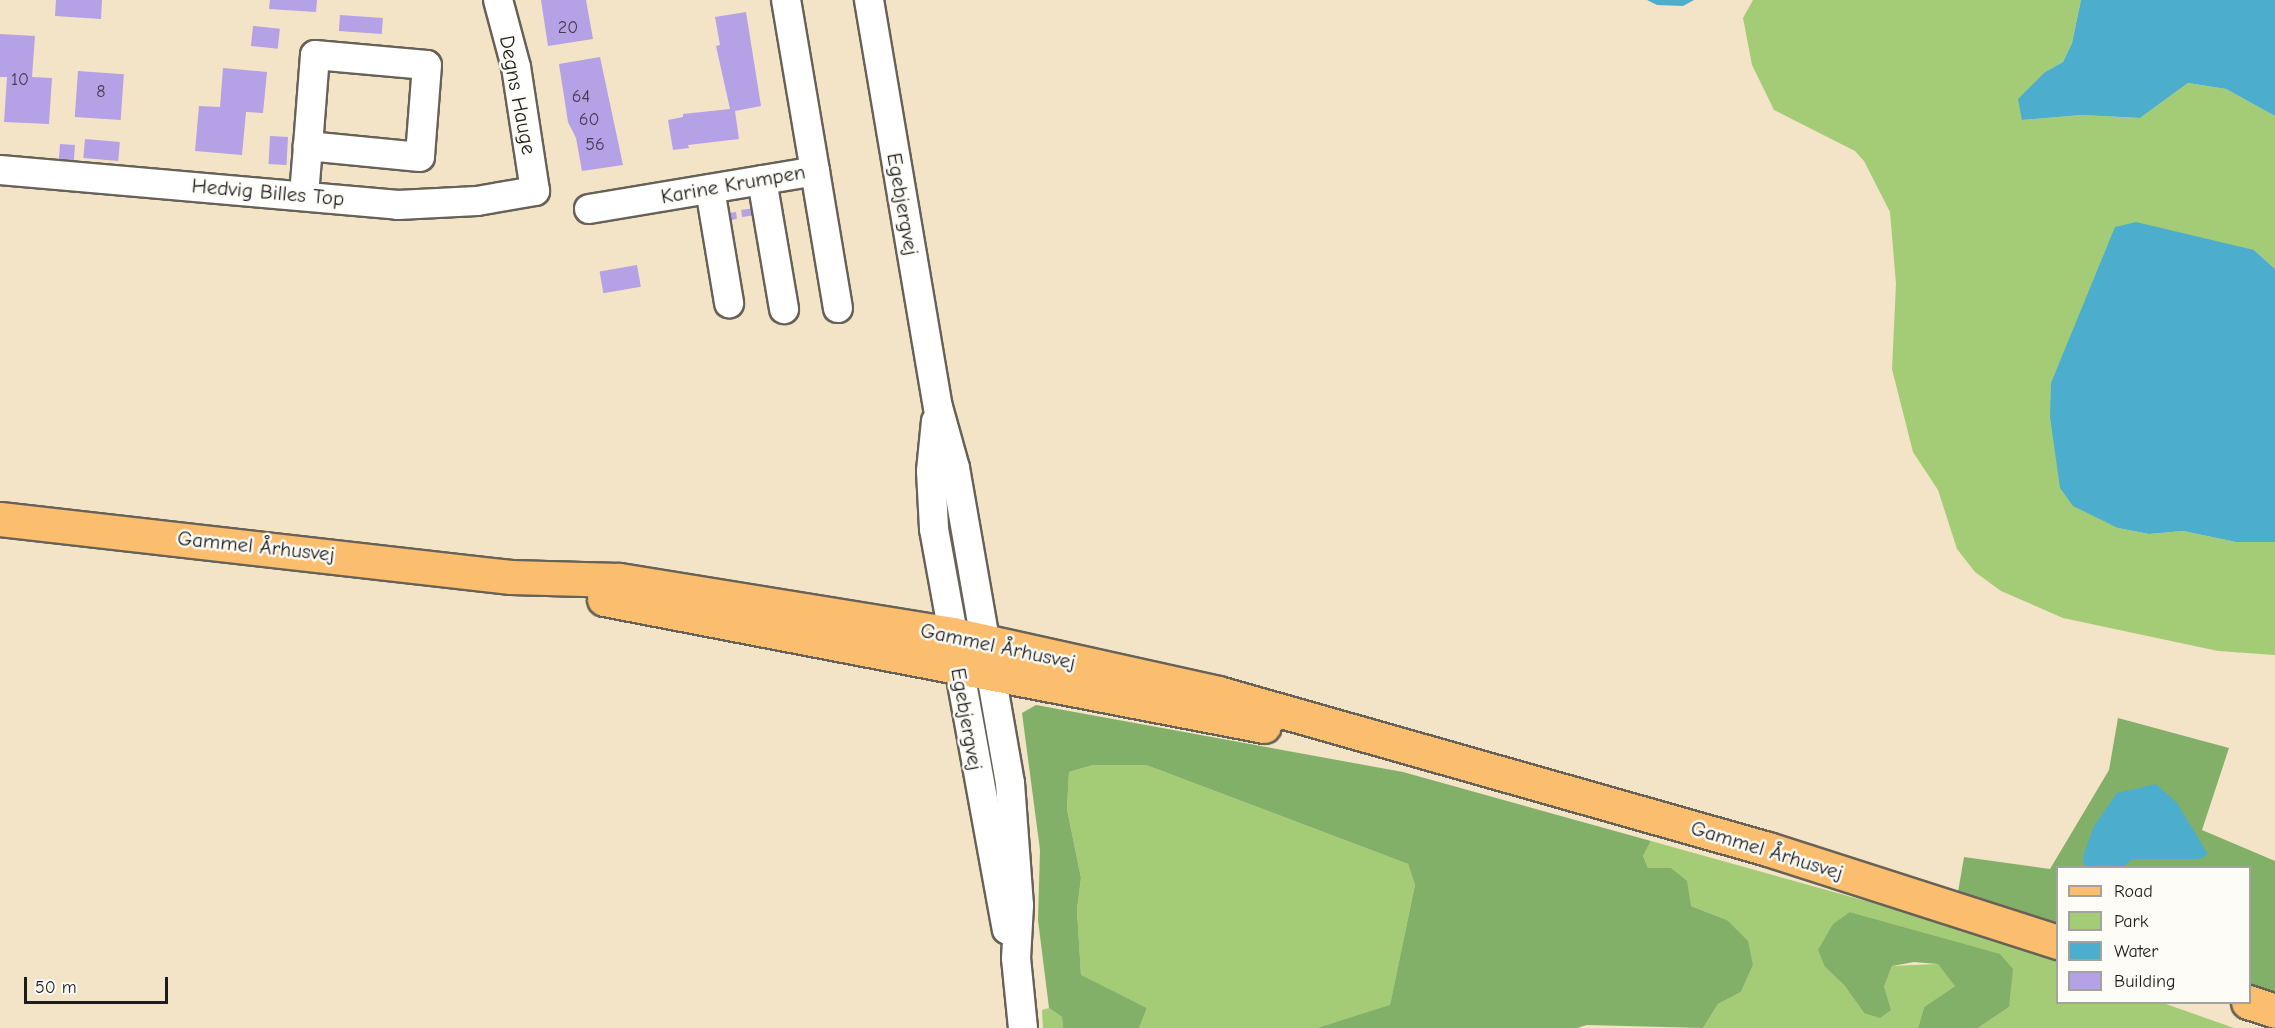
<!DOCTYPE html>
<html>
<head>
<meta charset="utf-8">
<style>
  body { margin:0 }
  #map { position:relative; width:2275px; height:1028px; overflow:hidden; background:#f3e3c7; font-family:"Comic Neue",sans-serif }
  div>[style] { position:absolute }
  .green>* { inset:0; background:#a4cc77 }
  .forest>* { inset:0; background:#83b068 }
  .water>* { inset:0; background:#4dadcc }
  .building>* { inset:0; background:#b5a1e5; transform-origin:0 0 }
  .roads { filter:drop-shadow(2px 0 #676258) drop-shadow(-2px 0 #676258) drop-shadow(0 2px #676258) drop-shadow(0 -2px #676258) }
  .minor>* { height:28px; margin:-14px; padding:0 14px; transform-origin:14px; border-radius:14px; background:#fff }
  .major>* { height:33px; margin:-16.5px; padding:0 16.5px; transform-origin:16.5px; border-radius:16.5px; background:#fbbd6e }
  span { translate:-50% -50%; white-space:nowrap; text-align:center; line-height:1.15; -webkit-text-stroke:5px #fdfcf7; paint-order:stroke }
  .number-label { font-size:18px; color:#423d4e }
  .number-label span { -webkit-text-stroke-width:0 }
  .street-label { font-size:21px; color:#1c1c1c }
  .legend { position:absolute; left:2056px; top:866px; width:195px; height:138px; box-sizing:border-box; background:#fdfcf7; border:2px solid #a3a29f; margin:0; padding:8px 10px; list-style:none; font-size:18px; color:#1c1c1c }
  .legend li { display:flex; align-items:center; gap:12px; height:30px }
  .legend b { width:30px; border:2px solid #a3a29f }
  .scale { position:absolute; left:24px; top:977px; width:144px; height:27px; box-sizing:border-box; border:3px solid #1c1c1c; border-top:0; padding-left:8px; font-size:18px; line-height:21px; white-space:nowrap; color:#1c1c1c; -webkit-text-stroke:4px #fdfcf7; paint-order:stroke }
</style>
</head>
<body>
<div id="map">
  <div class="green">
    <div style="clip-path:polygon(1753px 0,2081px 0,2072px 43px,2063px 62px,2045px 72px,2022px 120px,2081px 115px,2140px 118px,2188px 83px,2226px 89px,2275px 116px,2275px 269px,2254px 250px,2118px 528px,2149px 534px,2183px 531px,2236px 542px,2275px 542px,2275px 655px,2218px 651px,2063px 618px,2001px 591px,1975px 572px,1957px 549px,1938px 490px,1913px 452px,1892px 369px,1896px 284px,1890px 212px,1864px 161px,1855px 151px,1774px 110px,1752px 65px,1743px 18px)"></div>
    <div style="clip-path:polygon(1093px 765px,1146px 765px,1408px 864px,1415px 885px,1390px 1006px,1317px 1028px,1139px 1028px,1147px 1008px,1081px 976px,1077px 910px,1081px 878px,1067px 809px,1069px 772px)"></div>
    <div style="clip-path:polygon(1651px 841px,1920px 916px,2057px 961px,2058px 1002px,2163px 1003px,2234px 1028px,1978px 1028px,2009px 1007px,1928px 934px,1850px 912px,1825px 967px,1844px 985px,1864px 1013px,1884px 987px,1892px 966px,1938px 964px,1949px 975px,1955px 986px,1924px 1007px,1918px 1028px,1703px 1028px,1718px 1004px,1741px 992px,1753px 965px,1727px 920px,1691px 906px,1671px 868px,1648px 868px,1643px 856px)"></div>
    <div style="clip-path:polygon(1049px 1008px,1062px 1017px,1063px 1028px,1043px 1028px,1042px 1010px)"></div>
  </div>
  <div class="forest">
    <div style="clip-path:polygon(1036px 705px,1403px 772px,1651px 841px,1643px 856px,1648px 868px,1671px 868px,1687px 881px,1691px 906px,1727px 920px,1748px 941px,1753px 965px,1741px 992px,1718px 1004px,1703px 1028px,1587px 1025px,1577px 1028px,1317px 1028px,1390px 1005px,1415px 885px,1408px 864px,1146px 765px,1093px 765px,1069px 772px,1067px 809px,1081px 878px,1077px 910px,1081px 975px,1147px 1008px,1139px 1028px,1063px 1028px,1062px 1017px,1049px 1008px,1038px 920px,1040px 850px,1022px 713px)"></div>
    <div style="clip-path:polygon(2118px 718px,2229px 748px,2202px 830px,2275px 861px,2275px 994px,2250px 985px,2250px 868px,2058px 868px,2057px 924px,1958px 892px,1964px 857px,2050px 869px,2109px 770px)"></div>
    <div style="clip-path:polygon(1850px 912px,2000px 954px,2013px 969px,2009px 1007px,1978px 1028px,1918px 1028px,1924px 1007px,1955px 986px,1938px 964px,1914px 962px,1892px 966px,1884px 987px,1891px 1010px,1880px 1018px,1864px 1013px,1844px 985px,1825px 967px,1818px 950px,1833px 924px)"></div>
  </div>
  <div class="water">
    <div style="clip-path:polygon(1647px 0,1694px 0,1683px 6px,1657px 5px)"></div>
    <div style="clip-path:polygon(2081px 0,2275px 0,2275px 116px,2226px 89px,2188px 83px,2140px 118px,2081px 115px,2022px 120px,2018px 99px,2045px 72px,2063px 62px,2072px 43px)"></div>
    <div style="clip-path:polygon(2136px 222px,2254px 250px,2275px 269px,2275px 542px,2236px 542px,2183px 531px,2149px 534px,2118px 528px,2073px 506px,2060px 488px,2050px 417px,2051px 383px,2115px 227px)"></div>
    <div style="clip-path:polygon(2156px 784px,2177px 803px,2208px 854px,2200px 859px,2132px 859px,2124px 867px,2084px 867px,2083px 856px,2094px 826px,2117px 793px)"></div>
  </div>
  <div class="building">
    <div style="clip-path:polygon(56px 0,102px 0,101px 19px,55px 16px)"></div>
    <div style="clip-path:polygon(270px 0,317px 0,316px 12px,269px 9px)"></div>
    <div style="clip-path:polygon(541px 0,586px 0,593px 39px,548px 46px)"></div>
    <div style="clip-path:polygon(746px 12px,761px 106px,735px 111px,739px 139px,688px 145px,689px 148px,673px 150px,668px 120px,683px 117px,683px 114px,730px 109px,716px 46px,720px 45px,715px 17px)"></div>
    <div style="left:340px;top:15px;width:43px;height:16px;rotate:4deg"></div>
    <div style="left:253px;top:26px;width:27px;height:20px;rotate:6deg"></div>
    <div style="clip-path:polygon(0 34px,35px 36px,32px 77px,52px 78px,49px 124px,4px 122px,7px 77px,0 77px)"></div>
    <div style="clip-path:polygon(600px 57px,623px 165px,582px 171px,576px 138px,568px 122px,559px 64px)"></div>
    <div style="clip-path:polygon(223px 68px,267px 72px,263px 113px,246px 112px,242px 155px,195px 151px,199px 106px,220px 107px)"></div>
    <div style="left:78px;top:71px;width:46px;height:46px;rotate:4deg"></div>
    <div style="left:270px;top:136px;width:18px;height:28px;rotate:3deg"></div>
    <div style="left:85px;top:139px;width:35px;height:19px;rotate:5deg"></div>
    <div style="left:60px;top:144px;width:15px;height:17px;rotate:4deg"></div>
    <div style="left:755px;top:208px;width:7px;height:14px;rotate:82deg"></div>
    <div style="left:736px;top:212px;width:7px;height:16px;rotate:82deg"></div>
    <div style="left:637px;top:265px;width:22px;height:38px;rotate:80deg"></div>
  </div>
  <div class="roads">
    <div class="minor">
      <div style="left:869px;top:0;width:413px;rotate:80.4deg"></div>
      <div style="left:938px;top:407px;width:63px;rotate:74.4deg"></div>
      <div style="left:955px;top:468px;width:320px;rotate:80.1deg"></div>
      <div style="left:1010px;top:783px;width:122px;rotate:85.8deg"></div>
      <div style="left:1019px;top:905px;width:53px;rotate:93.2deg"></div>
      <div style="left:1016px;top:958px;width:70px;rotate:84.3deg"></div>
      <div style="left:0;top:170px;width:400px;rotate:5deg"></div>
      <div style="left:398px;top:205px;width:79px;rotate:-2.9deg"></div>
      <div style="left:477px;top:201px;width:59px;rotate:-9.8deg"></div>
      <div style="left:535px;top:191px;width:125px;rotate:-98.7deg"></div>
      <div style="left:516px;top:67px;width:69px;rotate:-105deg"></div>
      <div style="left:815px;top:171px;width:139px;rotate:80.5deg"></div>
      <div style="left:762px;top:180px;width:131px;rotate:80.3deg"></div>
      <div style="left:710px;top:189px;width:116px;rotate:80.5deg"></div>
      <div style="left:304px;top:195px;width:49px;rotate:-85.3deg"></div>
      <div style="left:308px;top:146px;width:91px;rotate:-85.6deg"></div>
      <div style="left:315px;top:55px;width:112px;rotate:5.1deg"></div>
      <div style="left:427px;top:65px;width:92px;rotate:94.4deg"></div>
      <div style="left:420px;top:157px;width:113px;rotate:-174.4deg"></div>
      <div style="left:589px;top:209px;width:229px;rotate:-9.5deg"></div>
      <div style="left:815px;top:171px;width:173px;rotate:-99.6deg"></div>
      <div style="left:936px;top:421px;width:50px;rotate:95.7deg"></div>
      <div style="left:931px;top:471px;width:58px;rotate:87deg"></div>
      <div style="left:934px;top:529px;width:407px;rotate:79.7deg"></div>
    </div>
    <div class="major">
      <div style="left:0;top:519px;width:514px;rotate:6.48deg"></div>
      <div style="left:511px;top:577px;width:108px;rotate:1.6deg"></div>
      <div style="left:619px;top:580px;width:337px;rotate:9.2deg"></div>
      <div style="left:952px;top:634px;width:272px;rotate:12.5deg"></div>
      <div style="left:1218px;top:693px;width:572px;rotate:15.84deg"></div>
      <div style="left:1768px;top:849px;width:305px;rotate:17.8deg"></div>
      <div style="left:604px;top:599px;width:672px;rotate:10.89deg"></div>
      <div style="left:2248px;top:1002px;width:28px;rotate:18deg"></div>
    </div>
  </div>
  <div class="number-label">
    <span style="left:568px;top:28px">20</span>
    <span style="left:20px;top:80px">10</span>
    <span style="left:101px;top:92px">8</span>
    <span style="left:581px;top:97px">64</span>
    <span style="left:589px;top:120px">60</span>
    <span style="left:595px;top:145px">56</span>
  </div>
  <div class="street-label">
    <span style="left:518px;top:95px;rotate:79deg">Degns Hauge</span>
    <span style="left:733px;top:184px;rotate:-10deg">Karine Krumpen</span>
    <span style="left:268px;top:192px;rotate:5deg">Hedvig Billes Top</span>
    <span style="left:903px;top:204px;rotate:80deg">Egebjergvej</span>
    <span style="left:256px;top:546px;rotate:6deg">Gammel Århusvej</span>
    <span style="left:998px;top:646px;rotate:12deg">Gammel Århusvej</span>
    <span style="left:967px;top:719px;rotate:80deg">Egebjergvej</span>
    <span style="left:1767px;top:850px;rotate:17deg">Gammel Århusvej</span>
  </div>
  <ul class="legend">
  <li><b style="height:8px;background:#fbbd6e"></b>Road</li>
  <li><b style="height:16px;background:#a4cc77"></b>Park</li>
  <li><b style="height:16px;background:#4dadcc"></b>Water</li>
  <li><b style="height:16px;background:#b5a1e5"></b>Building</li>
  </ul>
  <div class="scale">50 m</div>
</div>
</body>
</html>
